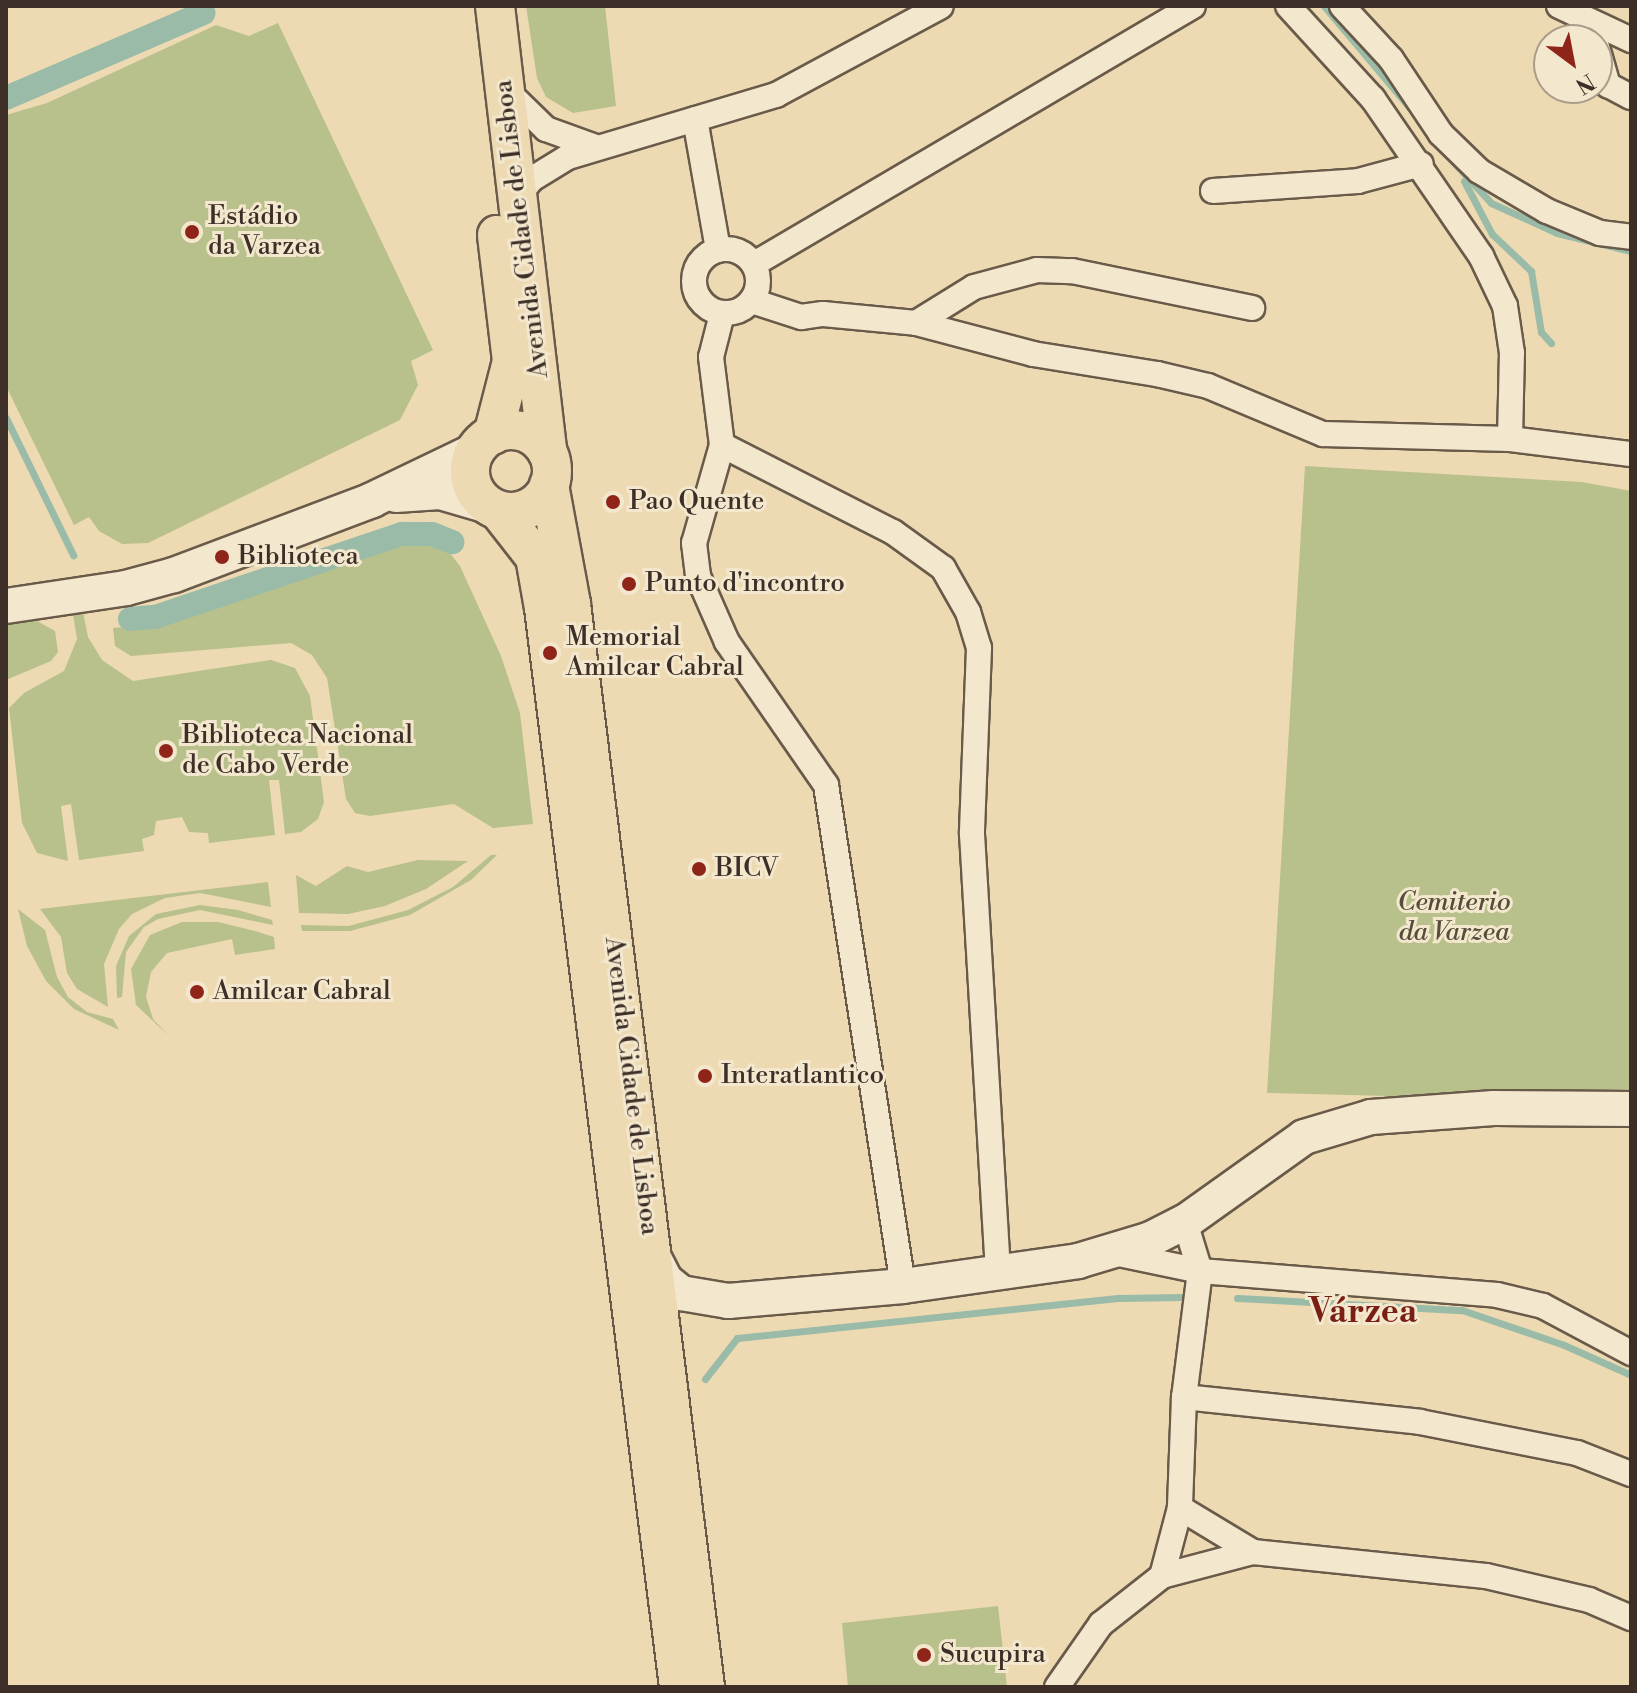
<!DOCTYPE html>
<html>
<head>
<meta charset="utf-8">
<style>
  body { margin:0 }
  #map { position:relative; width:1637px; height:1693px; overflow:hidden; background:#eddab2; font-family:"Libre Bodoni",serif }
  div>[style] { position:absolute }
  .green>* { inset:0; background:#b8c08c }
  .stream>* { height:7px; margin:-3.5px; padding:0 3.5px; transform-origin:3.5px; border-radius:3.5px; background:#9abba7 }
  .canal>* { height:24px; margin:-12px; padding:0 12px; transform-origin:12px; border-radius:12px; background:#9abba7 }
  .roads { filter:drop-shadow(2px 0 #695a4a) drop-shadow(-2px 0 #695a4a) drop-shadow(0 2px #695a4a) drop-shadow(0 -2px #695a4a) }
  .street>* { height:24px; margin:-12px; padding:0 12px; transform-origin:12px; border-radius:12px; background:#f3e7cd }
  .street>.ring { margin:-12px; padding:0; box-sizing:content-box; background:none; border:24px solid #f3e7cd; border-radius:50% }
  .secondary>* { height:34px; margin:-17px; padding:0 17px; transform-origin:17px; border-radius:17px; background:#f3e7cd }
  .primary>* { height:38px; margin:-19px; padding:0 19px; transform-origin:19px; border-radius:19px; background:#eddab2 }
  .primary>.ring { margin:-19px; padding:0; box-sizing:content-box; background:none; border:38px solid #eddab2; border-radius:50% }
  .dots>* { width:22px; height:22px; translate:-50% -50%; box-sizing:border-box; border:4px solid #f3e7cd; border-radius:50% }
  span { translate:-50% -50%; white-space:nowrap; text-align:center; line-height:1.15; -webkit-text-stroke:6px #f3e7cd; paint-order:stroke }
  .poi-label { font-size:26px; color:#3d2f27 }
  .left { translate:0 -50%; text-align:left }
  .street-label { font-size:26px; color:#3d2f27 }
  .park-label { font-size:26px; color:#564c3b; font-style:italic }
  .district-label { font-size:34px; color:#7a1f14; font-weight:700 }
  .frame { position:absolute; inset:0; border:8px solid #3d2f27; pointer-events:none }
  .north { position:absolute; left:1533px; top:24px; width:80px; height:80px; box-sizing:border-box; background:#f3e7cd; border:2px solid #aa9d8b; border-radius:50%; rotate:148deg; font-size:22px; font-weight:700; line-height:32px; text-align:center; color:#3d2f27 }
  .north::after { content:''; display:block; margin:auto; width:28px; height:36px; background:#8f2418; clip-path:polygon(50% 0,100% 100%,50% 72%,0 100%) }
</style>
</head>
<body>
<div id="map">
  <div class="green">
    <div style="clip-path:polygon(526px 6px,605px 6px,616px 106px,573px 113px,546px 97px,537px 78px)"></div>
    <div style="clip-path:polygon(278px 23px,433px 350px,411px 361px,418px 385px,400px 420px,148px 543px,122px 544px,99px 531px,89px 517px,74px 525px,6px 386px,6px 115px,47px 103px,216px 25px,249px 36px)"></div>
    <div style="clip-path:polygon(1305px 466px,1582px 482px,1631px 491px,1631px 1102px,1267px 1093px)"></div>
    <div style="clip-path:polygon(425px 540px,445px 547px,460px 566px,501px 656px,520px 713px,533px 824px,493px 828px,454px 804px,370px 816px,355px 813px,346px 799px,327px 678px,312px 655px,291px 643px,131px 656px,115px 646px,113px 628px,163px 623px,395px 544px)"></div>
    <div style="clip-path:polygon(83px 612px,88px 637px,102px 660px,133px 681px,271px 660px,295px 668px,310px 696px,324px 802px,318px 819px,301px 832px,285px 834px,279px 780px,269px 780px,275px 835px,209px 843px,208px 833px,189px 832px,182px 817px,156px 821px,154px 835px,142px 839px,144px 851px,79px 860px,71px 804px,61px 806px,68px 861px,37px 853px,22px 823px,9px 708px,24px 693px,64px 671px,77px 639px,73px 614px)"></div>
    <div style="clip-path:polygon(37px 621px,55px 631px,58px 652px,51px 661px,6px 680px,6px 625px)"></div>
    <div style="clip-path:polygon(491px 855px,497px 855px,471px 880px,410px 915px,350px 931px,302px 931px,301px 925px,349px 926px,408px 910px,453px 887px)"></div>
    <div style="clip-path:polygon(418px 860px,468px 861px,426px 889px,385px 906px,348px 914px,299px 913px,296px 875px,316px 886px,347px 866px,368px 872px)"></div>
    <div style="clip-path:polygon(268px 882px,271px 907px,200px 893px,165px 898px,132px 914px,119px 929px,104px 964px,108px 1007px,77px 989px,67px 973px,61px 937px,40px 909px)"></div>
    <div style="clip-path:polygon(200px 905px,238px 910px,272px 920px,273px 925px,200px 910px,158px 919px,144px 927px,126px 952px,122px 997px,117px 998px,116px 966px,129px 936px,156px 914px)"></div>
    <div style="clip-path:polygon(18px 909px,45px 930px,57px 977px,68px 997px,87px 1012px,113px 1019px,119px 1030px,74px 1009px,46px 981px,27px 946px)"></div>
    <div style="clip-path:polygon(182px 922px,218px 922px,255px 931px,274px 937px,275px 949px,235px 955px,232px 939px,167px 953px,151px 972px,146px 997px,153px 1019px,168px 1035px,136px 1005px,131px 969px,150px 935px)"></div>
    <div style="clip-path:polygon(998px 1606px,1007px 1687px,848px 1687px,842px 1623px)"></div>
  </div>
  <div class="stream">
    <div style="left:1324px;top:6px;width:133px;rotate:49.9deg"></div>
    <div style="left:1444px;top:152px;width:69px;rotate:47.3deg"></div>
    <div style="left:1491px;top:203px;width:72px;rotate:24.4deg"></div>
    <div style="left:1557px;top:233px;width:76px;rotate:13.7deg"></div>
    <div style="left:1464px;top:181px;width:60px;rotate:62.2deg"></div>
    <div style="left:1492px;top:234px;width:54px;rotate:43.5deg"></div>
    <div style="left:1531px;top:271px;width:62px;rotate:80.7deg"></div>
    <div style="left:1541px;top:332px;width:15px;rotate:48deg"></div>
    <div style="left:6px;top:418px;width:153px;rotate:63.9deg"></div>
    <div style="left:1237px;top:1298px;width:225px;rotate:3.1deg"></div>
    <div style="left:1462px;top:1310px;width:108px;rotate:18.9deg"></div>
    <div style="left:1564px;top:1345px;width:73px;rotate:24.1deg"></div>
    <div style="left:705px;top:1379px;width:52px;rotate:-52deg"></div>
    <div style="left:737px;top:1338px;width:385px;rotate:-6deg"></div>
    <div style="left:1120px;top:1298px;width:61px;rotate:-0.9deg"></div>
  </div>
  <div class="canal">
    <div style="left:6px;top:98px;width:215px;rotate:-23.3deg"></div>
    <div style="left:130px;top:619px;width:25px;rotate:-5deg"></div>
    <div style="left:155px;top:617px;width:261px;rotate:-18.6deg"></div>
    <div style="left:402px;top:534px;width:30px"></div>
    <div style="left:432px;top:534px;width:22px;rotate:22deg"></div>
  </div>
  <div class="roads">
    <div class="street">
      <div style="left:1342px;top:6px;width:72px;rotate:47.2deg"></div>
      <div style="left:1391px;top:59px;width:90px;rotate:56.3deg"></div>
      <div style="left:1441px;top:134px;width:53px;rotate:44.2deg"></div>
      <div style="left:1479px;top:171px;width:79px;rotate:30.5deg"></div>
      <div style="left:1547px;top:211px;width:57px;rotate:22.5deg"></div>
      <div style="left:1600px;top:233px;width:31px;rotate:7deg"></div>
      <div style="left:1559px;top:6px;width:80px;rotate:25.3deg"></div>
      <div style="left:1597px;top:47px;width:40px;rotate:74deg"></div>
      <div style="left:1608px;top:85px;width:26px;rotate:28deg"></div>
      <div style="left:506px;top:90px;width:56px;rotate:44.3deg"></div>
      <div style="left:546px;top:129px;width:50px;rotate:19.9deg"></div>
      <div style="left:695px;top:119px;width:133px;rotate:80deg"></div>
      <div style="left:1213px;top:191px;width:145px;rotate:-3.9deg"></div>
      <div style="left:1358px;top:181px;width:65px;rotate:-15.1deg"></div>
      <div style="left:518px;top:196px;width:22px;rotate:-51deg"></div>
      <div style="left:532px;top:179px;width:42px;rotate:-31.4deg"></div>
      <div style="left:568px;top:157px;width:217px;rotate:-16.6deg"></div>
      <div style="left:776px;top:95px;width:187px;rotate:-28.3deg"></div>
      <div class="ring" style="left:694px;top:249px;width:40px;height:40px"></div>
      <div style="left:754px;top:264px;width:509px;rotate:-30.44deg"></div>
      <div style="left:752px;top:301px;width:52px;rotate:18.1deg"></div>
      <div style="left:801px;top:317px;width:22px;rotate:-8deg"></div>
      <div style="left:823px;top:314px;width:93px;rotate:5.5deg"></div>
      <div style="left:916px;top:323px;width:121px;rotate:14.8deg"></div>
      <div style="left:1033px;top:354px;width:126px;rotate:9.2deg"></div>
      <div style="left:1157px;top:374px;width:52px;rotate:13.2deg"></div>
      <div style="left:1208px;top:386px;width:125px;rotate:22.7deg"></div>
      <div style="left:1323px;top:434px;width:187px;rotate:1.5deg"></div>
      <div style="left:1510px;top:439px;width:86px;rotate:-88.7deg"></div>
      <div style="left:1512px;top:353px;width:48px;rotate:-98.5deg"></div>
      <div style="left:1505px;top:306px;width:55px;rotate:-115.6deg"></div>
      <div style="left:1481px;top:256px;width:191px;rotate:-124.5deg"></div>
      <div style="left:1373px;top:99px;width:126px;rotate:-132.4deg"></div>
      <div style="left:722px;top:314px;width:44px;rotate:104.3deg"></div>
      <div style="left:711px;top:357px;width:89px;rotate:82.9deg"></div>
      <div style="left:722px;top:445px;width:102px;rotate:105.9deg"></div>
      <div style="left:694px;top:543px;width:33px;rotate:83deg"></div>
      <div style="left:698px;top:576px;width:72px;rotate:66.3deg"></div>
      <div style="left:727px;top:642px;width:174px;rotate:55.3deg"></div>
      <div style="left:826px;top:785px;width:507px;rotate:81.26deg"></div>
      <div style="left:916px;top:323px;width:68px;rotate:-31.8deg"></div>
      <div style="left:974px;top:287px;width:65px;rotate:-15.1deg"></div>
      <div style="left:1037px;top:270px;width:35px;rotate:2deg"></div>
      <div style="left:1072px;top:271px;width:184px;rotate:11.6deg"></div>
      <div style="left:1510px;top:439px;width:122px;rotate:7.1deg"></div>
      <div style="left:722px;top:445px;width:192px;rotate:27deg"></div>
      <div style="left:893px;top:532px;width:62px;rotate:35.8deg"></div>
      <div style="left:943px;top:568px;width:51px;rotate:60.4deg"></div>
      <div style="left:968px;top:612px;width:38px;rotate:73deg"></div>
      <div style="left:979px;top:648px;width:186px;rotate:92.2deg"></div>
      <div style="left:972px;top:834px;width:437px;rotate:86.6deg"></div>
      <div style="left:1185px;top:1222px;width:51px;rotate:73deg"></div>
      <div style="left:1200px;top:1271px;width:127px;rotate:97.2deg"></div>
      <div style="left:1184px;top:1397px;width:111px;rotate:92.1deg"></div>
      <div style="left:1180px;top:1508px;width:85px;rotate:31.1deg"></div>
      <div style="left:1253px;top:1552px;width:234px;rotate:5.9deg"></div>
      <div style="left:1486px;top:1576px;width:106px;rotate:13.1deg"></div>
      <div style="left:1589px;top:1600px;width:46px;rotate:23.2deg"></div>
      <div style="left:1114px;top:1253px;width:88px;rotate:11.8deg"></div>
      <div style="left:1200px;top:1271px;width:298px;rotate:4.6deg"></div>
      <div style="left:1497px;top:1295px;width:47px;rotate:13.4deg"></div>
      <div style="left:1543px;top:1306px;width:100px;rotate:28.1deg"></div>
      <div style="left:1184px;top:1397px;width:237px;rotate:6deg"></div>
      <div style="left:1420px;top:1422px;width:160px;rotate:11.2deg"></div>
      <div style="left:1577px;top:1453px;width:58px;rotate:21.3deg"></div>
      <div style="left:1162px;top:1576px;width:94px;rotate:-14.8deg"></div>
      <div style="left:1057px;top:1687px;width:77px;rotate:-55.1deg"></div>
      <div style="left:1101px;top:1624px;width:78px;rotate:-38.2deg"></div>
      <div style="left:1162px;top:1576px;width:70px;rotate:-75.2deg"></div>
    </div>
    <div class="secondary">
      <div style="left:396px;top:495px;width:44px;rotate:-3.9deg"></div>
      <div style="left:440px;top:492px;width:50px;rotate:16.3deg"></div>
      <div style="left:6px;top:606px;width:121px;rotate:-8.5deg"></div>
      <div style="left:126px;top:588px;width:50px;rotate:-15.2deg"></div>
      <div style="left:174px;top:575px;width:212px;rotate:-20.7deg"></div>
      <div style="left:372px;top:500px;width:115px;rotate:-25.7deg"></div>
      <div style="left:653px;top:1256px;width:27px;rotate:63deg"></div>
      <div style="left:665px;top:1280px;width:21px;rotate:39deg"></div>
      <div style="left:681px;top:1293px;width:48px;rotate:9.7deg"></div>
      <div style="left:728px;top:1301px;width:176px;rotate:-4.9deg"></div>
      <div style="left:903px;top:1286px;width:177px;rotate:-8.1deg"></div>
      <div style="left:1078px;top:1261px;width:76px;rotate:-16.8deg"></div>
      <div style="left:1151px;top:1239px;width:38px;rotate:-27deg"></div>
      <div style="left:1185px;top:1222px;width:146px;rotate:-35.5deg"></div>
      <div style="left:1304px;top:1137px;width:70px;rotate:-16.6deg"></div>
      <div style="left:1371px;top:1117px;width:123px;rotate:-4.2deg"></div>
      <div style="left:1494px;top:1108px;width:137px;rotate:0.4deg"></div>
    </div>
    <div class="primary">
      <div style="left:495px;top:6px;width:449px;rotate:83.3deg"></div>
      <div class="ring" style="left:470px;top:430px;width:44px;height:44px"></div>
      <div style="left:493px;top:435px;width:76px;rotate:-75.6deg"></div>
      <div style="left:512px;top:361px;width:127px;rotate:-96.8deg"></div>
      <div style="left:549px;top:485px;width:121px;rotate:79.5deg"></div>
      <div style="left:571px;top:604px;width:1091px;rotate:82.95deg"></div>
      <div style="left:499px;top:511px;width:58px;rotate:52deg"></div>
      <div style="left:535px;top:557px;width:52px;rotate:80deg"></div>
      <div style="left:544px;top:608px;width:1087px;rotate:82.87deg"></div>
    </div>
  </div>
  <div class="dots">
    <div style="left:192px;top:232px;background:#8f2418"></div>
    <div style="left:613px;top:502px;background:#8f2418"></div>
    <div style="left:222px;top:557px;background:#8f2418"></div>
    <div style="left:629px;top:584px;background:#8f2418"></div>
    <div style="left:550px;top:653px;background:#8f2418"></div>
    <div style="left:166px;top:751px;background:#8f2418"></div>
    <div style="left:699px;top:869px;background:#8f2418"></div>
    <div style="left:197px;top:992px;background:#8f2418"></div>
    <div style="left:705px;top:1076px;background:#8f2418"></div>
    <div style="left:924px;top:1655px;background:#8f2418"></div>
  </div>
  <div class="poi-label">
    <span class="left" style="left:208px;top:232px">Estádio<br>da Varzea</span>
    <span class="left" style="left:629px;top:502px">Pao Quente</span>
    <span class="left" style="left:238px;top:557px">Biblioteca</span>
    <span class="left" style="left:645px;top:584px">Punto d'incontro</span>
    <span class="left" style="left:566px;top:653px">Memorial<br>Amilcar Cabral</span>
    <span class="left" style="left:182px;top:751px">Biblioteca Nacional<br>de Cabo Verde</span>
    <span class="left" style="left:715px;top:869px">BICV</span>
    <span class="left" style="left:213px;top:992px">Amilcar Cabral</span>
    <span class="left" style="left:721px;top:1076px">Interatlantico</span>
    <span class="left" style="left:940px;top:1655px">Sucupira</span>
  </div>
  <div class="street-label">
    <span style="left:522px;top:229px;rotate:-97deg">Avenida Cidade de Lisboa</span>
    <span style="left:631px;top:1086px;rotate:83deg">Avenida Cidade de Lisboa</span>
  </div>
  <div class="park-label">
    <span style="left:1454px;top:918px">Cemiterio<br>da Varzea</span>
  </div>
  <div class="district-label">
    <span style="left:1363px;top:1313px">Várzea</span>
  </div>
  <div class="frame"></div>
  <div class="north">N</div>
</div>
</body>
</html>
